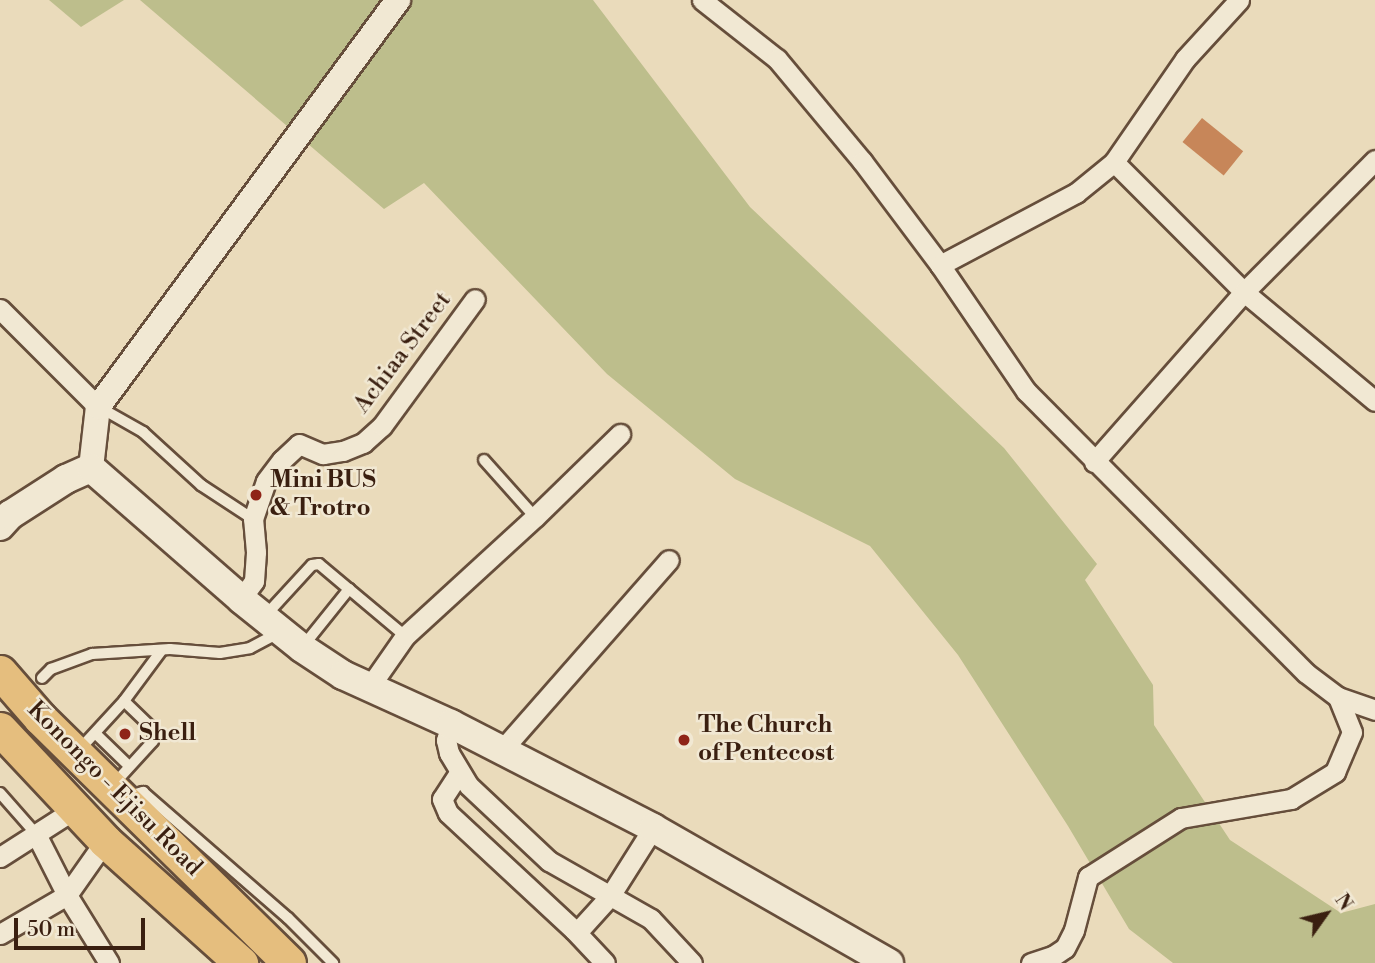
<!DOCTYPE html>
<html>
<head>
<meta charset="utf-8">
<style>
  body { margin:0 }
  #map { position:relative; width:1375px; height:963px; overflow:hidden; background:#eadbbb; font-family:"Libre Bodoni",serif }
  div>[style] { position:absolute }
  .green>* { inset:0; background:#bdbe8c }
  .building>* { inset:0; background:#c78659; transform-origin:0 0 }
  .roads { filter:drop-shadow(2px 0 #664e3b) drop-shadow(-2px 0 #664e3b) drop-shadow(0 2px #664e3b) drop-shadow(0 -2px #664e3b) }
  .service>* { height:10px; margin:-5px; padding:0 5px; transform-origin:5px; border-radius:5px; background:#f1e8d3 }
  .minor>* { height:19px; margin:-9.5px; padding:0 9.5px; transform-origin:9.5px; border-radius:9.5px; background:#f1e8d3 }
  .tertiary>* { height:24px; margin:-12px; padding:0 12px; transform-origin:12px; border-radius:12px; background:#f1e8d3 }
  .secondary>* { height:28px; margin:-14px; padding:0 14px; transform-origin:14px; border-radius:14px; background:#f1e8d3 }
  .trunk>* { height:33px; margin:-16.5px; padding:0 16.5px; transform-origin:16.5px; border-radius:16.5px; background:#e5be7e }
  .dots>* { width:19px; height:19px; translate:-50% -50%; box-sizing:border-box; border:4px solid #f1e8d3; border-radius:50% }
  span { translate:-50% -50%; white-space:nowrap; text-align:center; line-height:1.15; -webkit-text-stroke:5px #f1e8d3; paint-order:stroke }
  .street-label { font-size:24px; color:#3a1f10 }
  .poi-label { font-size:24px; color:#3a1f10; font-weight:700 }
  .left { translate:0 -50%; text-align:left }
  .north { position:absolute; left:1291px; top:879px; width:70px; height:70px; -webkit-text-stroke:5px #f1e8d3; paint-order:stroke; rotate:56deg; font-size:19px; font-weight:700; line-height:28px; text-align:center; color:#3a1f10 }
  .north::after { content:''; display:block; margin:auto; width:24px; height:32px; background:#3a1f10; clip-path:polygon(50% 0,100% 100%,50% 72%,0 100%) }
  .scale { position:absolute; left:14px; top:918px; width:131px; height:32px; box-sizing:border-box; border:4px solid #3a1f10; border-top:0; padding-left:9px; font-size:21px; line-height:24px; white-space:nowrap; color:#3a1f10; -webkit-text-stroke:5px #f1e8d3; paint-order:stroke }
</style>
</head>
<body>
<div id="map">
  <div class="green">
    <div style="clip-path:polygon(49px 0,124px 0,81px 27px)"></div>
    <div style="clip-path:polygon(140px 0,593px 0,750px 207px,1004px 448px,1097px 564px,1085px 580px,1153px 685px,1154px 725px,1230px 840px,1341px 913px,1375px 904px,1375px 963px,1173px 963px,1129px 929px,1068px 826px,958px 655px,870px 546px,735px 479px,607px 374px,424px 183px,384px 209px)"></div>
  </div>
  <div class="building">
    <div style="left:1202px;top:118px;width:53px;height:31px;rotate:39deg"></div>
  </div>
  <div class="roads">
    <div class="service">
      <div style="left:99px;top:407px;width:51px;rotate:29.6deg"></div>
      <div style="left:143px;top:432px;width:79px;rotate:42.4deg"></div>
      <div style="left:201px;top:485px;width:62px;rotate:33.2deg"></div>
      <div style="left:484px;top:460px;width:76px;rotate:48.2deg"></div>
      <div style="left:266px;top:615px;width:68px;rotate:-47.4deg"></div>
      <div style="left:312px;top:565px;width:7px;rotate:-8deg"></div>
      <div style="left:319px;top:564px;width:39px;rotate:40deg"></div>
      <div style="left:304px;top:645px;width:72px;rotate:-51.2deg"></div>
      <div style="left:349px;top:589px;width:73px;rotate:40deg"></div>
      <div style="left:42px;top:678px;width:13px;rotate:-45deg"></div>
      <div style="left:51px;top:669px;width:44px;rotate:-20.1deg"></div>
      <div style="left:92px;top:654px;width:78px;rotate:-3.7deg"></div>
      <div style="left:170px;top:649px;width:50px;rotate:4.6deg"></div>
      <div style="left:220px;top:653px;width:30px;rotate:-9deg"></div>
      <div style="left:250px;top:648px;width:32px;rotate:-28deg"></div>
      <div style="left:96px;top:734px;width:46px;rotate:44.1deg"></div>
      <div style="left:79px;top:750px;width:67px;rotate:-47.4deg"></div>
      <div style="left:124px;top:701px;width:62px;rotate:-53.5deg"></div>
      <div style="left:113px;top:785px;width:59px;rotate:-47.7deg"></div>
      <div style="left:153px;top:741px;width:7px;rotate:-82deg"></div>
      <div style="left:154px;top:734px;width:8px;rotate:-113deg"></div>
      <div style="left:151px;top:727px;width:37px;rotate:-136deg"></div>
      <div style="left:0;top:793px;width:55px;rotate:48.7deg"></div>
      <div style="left:128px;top:796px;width:16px;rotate:-15deg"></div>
      <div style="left:143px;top:792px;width:192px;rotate:41deg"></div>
      <div style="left:288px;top:918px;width:64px;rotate:45deg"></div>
    </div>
    <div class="minor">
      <div style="left:702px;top:0;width:95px;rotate:38.2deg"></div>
      <div style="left:777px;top:59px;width:133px;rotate:50.2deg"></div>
      <div style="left:862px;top:161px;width:130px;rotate:53.1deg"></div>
      <div style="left:940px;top:265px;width:153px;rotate:55.7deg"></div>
      <div style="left:1026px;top:391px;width:397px;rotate:45.2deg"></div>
      <div style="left:1306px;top:673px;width:40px;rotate:37deg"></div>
      <div style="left:1338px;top:697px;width:39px;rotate:19deg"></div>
      <div style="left:1114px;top:162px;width:184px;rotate:45deg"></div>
      <div style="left:1244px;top:292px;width:170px;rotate:39.8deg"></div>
      <div style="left:940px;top:265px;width:154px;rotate:-27.9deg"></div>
      <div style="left:1076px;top:193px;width:49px;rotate:-39.2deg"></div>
      <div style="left:1114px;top:162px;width:125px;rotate:-55.4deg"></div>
      <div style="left:1185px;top:59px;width:80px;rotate:-47.5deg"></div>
      <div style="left:0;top:309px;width:139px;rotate:45deg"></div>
      <div style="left:1094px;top:462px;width:227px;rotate:-48.6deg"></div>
      <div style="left:1244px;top:292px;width:186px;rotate:-45.2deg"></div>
      <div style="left:241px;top:599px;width:22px;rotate:-54deg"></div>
      <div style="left:254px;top:581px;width:29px;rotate:-86deg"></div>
      <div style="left:256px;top:552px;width:33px;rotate:-95deg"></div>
      <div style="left:253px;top:519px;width:40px;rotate:-71.1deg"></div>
      <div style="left:266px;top:481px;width:26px;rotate:-53deg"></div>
      <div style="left:282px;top:460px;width:23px;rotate:-43deg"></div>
      <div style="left:299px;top:444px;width:26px;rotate:23deg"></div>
      <div style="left:323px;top:454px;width:20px;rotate:-9deg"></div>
      <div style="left:343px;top:451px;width:22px;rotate:-22deg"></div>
      <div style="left:363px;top:443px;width:25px;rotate:-42deg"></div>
      <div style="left:382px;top:426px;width:157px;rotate:-53.8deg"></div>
      <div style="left:368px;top:689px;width:65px;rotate:-55.1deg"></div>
      <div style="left:405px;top:636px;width:176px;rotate:-42.5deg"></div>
      <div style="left:535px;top:517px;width:119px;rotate:-44.3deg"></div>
      <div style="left:451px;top:724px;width:17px;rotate:107deg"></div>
      <div style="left:446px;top:740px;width:13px;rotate:77deg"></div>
      <div style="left:449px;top:753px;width:37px;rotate:59deg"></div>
      <div style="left:468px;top:785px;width:111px;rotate:43.2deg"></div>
      <div style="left:549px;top:861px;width:117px;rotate:29.6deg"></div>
      <div style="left:651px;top:919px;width:60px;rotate:47deg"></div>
      <div style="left:501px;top:751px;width:254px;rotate:-48.7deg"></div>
      <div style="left:459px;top:773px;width:31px;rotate:123deg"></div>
      <div style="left:442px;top:799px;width:15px;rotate:67deg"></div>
      <div style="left:448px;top:813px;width:172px;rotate:42.9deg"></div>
      <div style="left:574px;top:930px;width:45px;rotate:46.8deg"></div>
      <div style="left:36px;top:834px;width:68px;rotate:63.1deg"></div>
      <div style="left:67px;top:895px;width:80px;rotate:58.3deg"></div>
      <div style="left:0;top:857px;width:89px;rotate:-32.6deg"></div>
      <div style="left:574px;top:930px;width:7px;rotate:-16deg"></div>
      <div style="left:581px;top:928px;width:43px;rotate:-47.8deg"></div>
      <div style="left:610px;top:896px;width:80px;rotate:-57.7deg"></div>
      <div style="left:0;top:934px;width:78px;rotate:-30.2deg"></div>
      <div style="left:67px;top:895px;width:66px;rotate:-54.9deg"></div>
      <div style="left:1031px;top:963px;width:23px;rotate:-18deg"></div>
      <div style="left:1053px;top:956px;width:14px;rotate:-34deg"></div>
      <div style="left:1065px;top:948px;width:20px;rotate:-63deg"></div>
      <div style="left:1074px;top:930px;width:55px;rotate:-75.2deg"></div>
      <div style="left:1088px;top:877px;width:110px;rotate:-32.4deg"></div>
      <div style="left:1181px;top:818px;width:112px;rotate:-9.8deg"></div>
      <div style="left:1291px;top:799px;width:52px;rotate:-31.5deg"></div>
      <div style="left:1335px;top:772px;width:43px;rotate:-67deg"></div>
      <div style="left:1352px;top:732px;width:38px;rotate:-112deg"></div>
    </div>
    <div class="tertiary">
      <div style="left:91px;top:468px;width:61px;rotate:-83.5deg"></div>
      <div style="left:98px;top:407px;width:506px;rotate:-53.61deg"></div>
    </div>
    <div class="secondary">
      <div style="left:0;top:526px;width:15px;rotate:-48deg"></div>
      <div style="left:10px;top:515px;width:67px;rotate:-32.7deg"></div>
      <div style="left:66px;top:479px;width:27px;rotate:-24deg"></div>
      <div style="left:91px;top:468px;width:199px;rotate:41.1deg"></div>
      <div style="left:241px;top:599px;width:78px;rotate:38.8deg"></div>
      <div style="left:302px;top:648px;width:49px;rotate:33.4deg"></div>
      <div style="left:343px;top:675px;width:119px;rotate:24.4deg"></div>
      <div style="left:451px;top:724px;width:227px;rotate:27.2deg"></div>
      <div style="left:653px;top:828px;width:272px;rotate:29.8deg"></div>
    </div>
    <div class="trunk">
      <div style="left:0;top:672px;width:61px;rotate:49deg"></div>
      <div style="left:40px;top:718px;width:349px;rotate:44.5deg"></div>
      <div style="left:0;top:729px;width:154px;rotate:46.8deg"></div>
      <div style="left:105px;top:841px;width:183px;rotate:41.9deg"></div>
    </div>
  </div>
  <div class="dots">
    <div style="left:256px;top:495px;background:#8f2418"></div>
    <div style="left:125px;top:734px;background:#8f2418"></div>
    <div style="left:684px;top:740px;background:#8f2418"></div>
  </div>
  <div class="street-label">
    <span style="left:403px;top:353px;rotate:-53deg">Achiaa Street</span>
    <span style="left:114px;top:789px;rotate:45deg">Konongo - Ejisu Road</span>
  </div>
  <div class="poi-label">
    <span class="left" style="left:270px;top:495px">Mini BUS<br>&amp; Trotro</span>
    <span class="left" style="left:698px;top:740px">The Church<br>of Pentecost</span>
    <span class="left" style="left:139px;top:734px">Shell</span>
  </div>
  <div class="north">N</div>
  <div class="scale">50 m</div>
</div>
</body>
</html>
